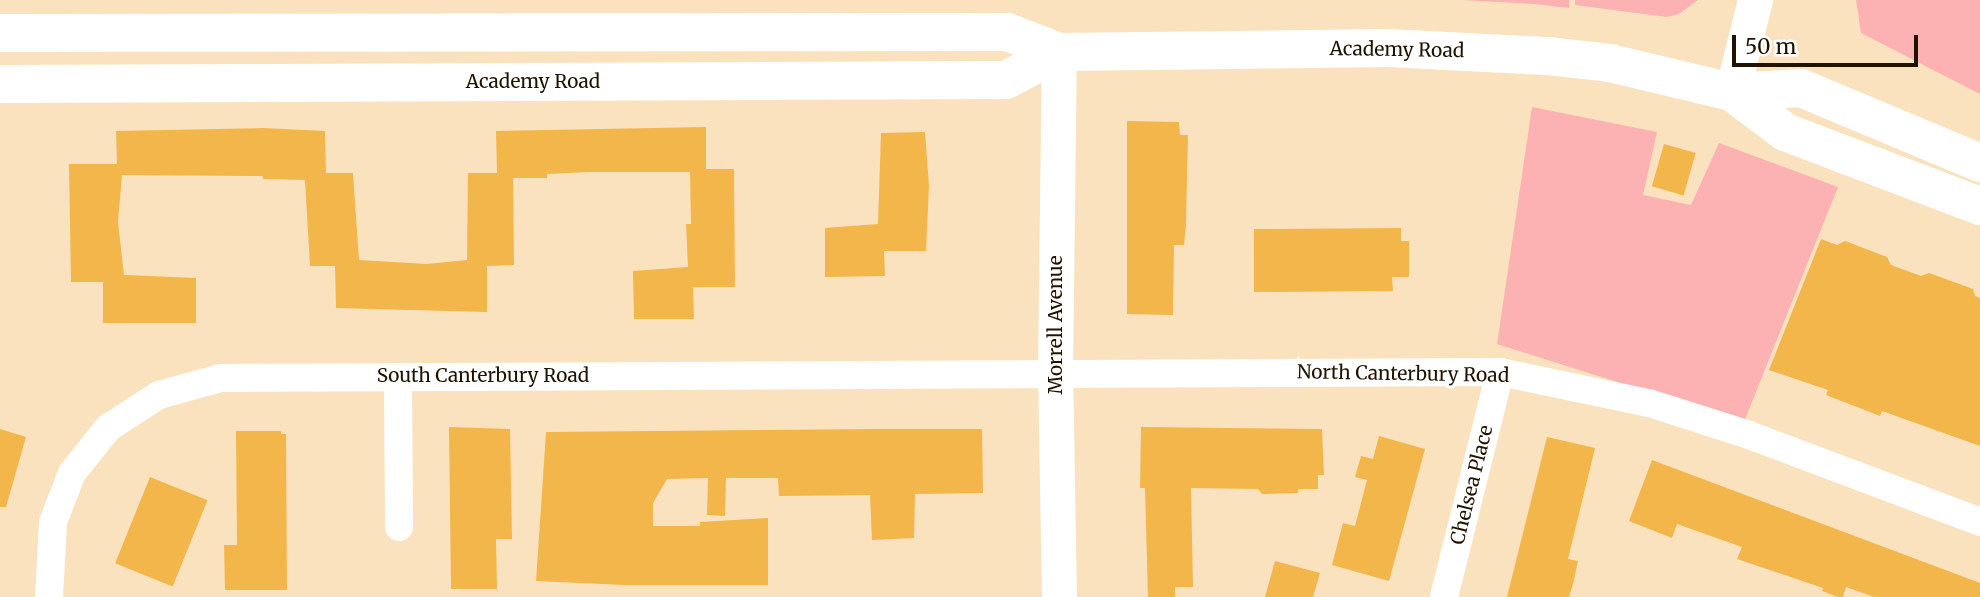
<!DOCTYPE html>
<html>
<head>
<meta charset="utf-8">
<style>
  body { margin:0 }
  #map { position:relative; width:1980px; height:597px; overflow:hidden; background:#fae2be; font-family:Merriweather,serif }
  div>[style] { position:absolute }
  .green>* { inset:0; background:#fcb2b3 }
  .building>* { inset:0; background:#f2b64b; transform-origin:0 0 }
  .minor>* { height:28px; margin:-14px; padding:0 14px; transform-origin:14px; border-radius:14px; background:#fff }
  .tertiary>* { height:35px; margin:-17.5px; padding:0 17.5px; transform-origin:17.5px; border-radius:17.5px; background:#fff }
  .secondary>* { height:38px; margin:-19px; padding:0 19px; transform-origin:19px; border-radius:19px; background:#fff }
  span { translate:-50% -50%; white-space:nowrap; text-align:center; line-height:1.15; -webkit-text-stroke:6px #fff; paint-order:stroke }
  .street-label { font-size:19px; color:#201200 }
  .scale { position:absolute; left:1732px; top:35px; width:186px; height:32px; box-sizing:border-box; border:4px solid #201200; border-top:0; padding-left:9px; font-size:21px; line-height:24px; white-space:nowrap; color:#201200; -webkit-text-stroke:5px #fff; paint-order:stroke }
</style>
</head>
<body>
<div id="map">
  <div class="green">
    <div style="clip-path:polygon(1461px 0,1569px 0,1569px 8px,1535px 4px)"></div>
    <div style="clip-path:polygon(1575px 0,1698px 0,1679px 14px,1667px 17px,1575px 5px)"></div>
    <div style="clip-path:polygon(1856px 0,1980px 0,1980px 94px,1861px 33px)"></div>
    <div style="clip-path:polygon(1532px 107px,1657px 132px,1643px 195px,1691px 205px,1719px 143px,1838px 187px,1744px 422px,1497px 344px)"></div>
  </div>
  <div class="building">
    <div style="clip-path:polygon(1127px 121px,1179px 122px,1180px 135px,1188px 135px,1186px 224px,1184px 245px,1174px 245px,1173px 315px,1127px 314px)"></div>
    <div style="clip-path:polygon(706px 127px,706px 169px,734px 169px,735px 287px,693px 287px,694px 319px,634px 319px,633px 271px,688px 267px,686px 224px,691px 224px,690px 172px,589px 172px,547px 174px,547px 178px,513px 178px,514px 265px,487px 266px,487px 312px,336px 308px,335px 266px,310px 266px,305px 180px,263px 179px,263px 176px,122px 175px,118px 222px,124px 275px,196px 278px,196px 323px,103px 323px,103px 282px,71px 282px,69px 164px,117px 164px,116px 131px,263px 128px,325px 131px,326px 173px,353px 173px,359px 260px,427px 264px,467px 260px,468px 173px,497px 173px,496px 131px)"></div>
    <div style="clip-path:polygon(925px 132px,929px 186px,926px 251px,884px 251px,885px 276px,825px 277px,825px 228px,878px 224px,881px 133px)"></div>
    <div style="left:1664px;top:144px;width:33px;height:44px;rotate:16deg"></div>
    <div style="clip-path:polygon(1401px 228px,1401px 241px,1409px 241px,1409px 277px,1392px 277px,1393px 291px,1254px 292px,1254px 229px)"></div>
    <div style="clip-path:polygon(1821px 239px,1837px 245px,1845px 241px,1887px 257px,1891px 265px,1921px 276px,1929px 273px,1973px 289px,1975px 296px,1980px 298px,1980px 446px,1882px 411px,1880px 416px,1826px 395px,1828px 390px,1769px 370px)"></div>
    <div style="clip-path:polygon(449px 427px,510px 429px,512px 539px,496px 539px,497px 589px,451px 589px)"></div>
    <div style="clip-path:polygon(1141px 427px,1322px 429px,1324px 475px,1318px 475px,1318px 489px,1298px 489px,1298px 493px,1262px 494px,1258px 489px,1191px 488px,1193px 587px,1175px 587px,1175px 597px,1148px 597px,1145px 488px,1140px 488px)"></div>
    <div style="clip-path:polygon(0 429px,26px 437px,6px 507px,0 507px)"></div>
    <div style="clip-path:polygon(880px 429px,982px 429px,983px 493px,915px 494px,914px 538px,872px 540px,870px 495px,779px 496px,778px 478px,726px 478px,725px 516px,707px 515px,708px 478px,667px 479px,653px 503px,653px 526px,700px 526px,700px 522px,768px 518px,768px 585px,624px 585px,536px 581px,546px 432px)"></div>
    <div style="clip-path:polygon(236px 431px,281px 431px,281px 434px,286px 434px,287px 590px,225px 590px,224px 545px,237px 545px)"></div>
    <div style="clip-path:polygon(1379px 436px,1425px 449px,1389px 581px,1332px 565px,1343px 523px,1355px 526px,1367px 480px,1355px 477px,1361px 456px,1373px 459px)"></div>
    <div style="clip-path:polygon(1547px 437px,1595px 448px,1568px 559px,1578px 561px,1573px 584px,1569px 597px,1507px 597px)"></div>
    <div style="clip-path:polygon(1652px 460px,1980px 583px,1980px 597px,1874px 597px,1846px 587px,1843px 597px,1838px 597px,1822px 591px,1823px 588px,1737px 559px,1742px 547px,1677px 524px,1672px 538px,1629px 521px)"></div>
    <div style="left:150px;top:477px;width:62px;height:93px;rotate:22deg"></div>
    <div style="clip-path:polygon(1275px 561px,1320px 573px,1313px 597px,1265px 597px)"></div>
  </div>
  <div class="minor">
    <div style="left:398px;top:377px;width:150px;rotate:89.6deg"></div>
    <div style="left:49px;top:597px;width:75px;rotate:-86.9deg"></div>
    <div style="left:53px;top:522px;width:53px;rotate:-68.8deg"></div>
    <div style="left:72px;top:473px;width:58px;rotate:-51.3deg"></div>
    <div style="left:108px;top:428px;width:61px;rotate:-32.9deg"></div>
    <div style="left:159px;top:395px;width:64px;rotate:-15.3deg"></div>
    <div style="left:221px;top:378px;width:1279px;rotate:-0.27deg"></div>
    <div style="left:1500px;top:372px;width:152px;rotate:11.8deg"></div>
    <div style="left:1649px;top:403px;width:105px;rotate:17.7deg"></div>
    <div style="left:1749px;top:435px;width:247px;rotate:20.6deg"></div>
    <div style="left:1444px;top:597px;width:232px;rotate:-76deg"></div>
  </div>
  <div class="tertiary">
    <div style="left:1732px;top:92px;width:95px;rotate:-76deg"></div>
    <div style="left:1059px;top:597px;width:224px;rotate:-91deg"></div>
    <div style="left:1055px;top:373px;width:321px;rotate:-89.3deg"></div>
  </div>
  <div class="secondary">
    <div style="left:0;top:33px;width:1007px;rotate:-0.06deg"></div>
    <div style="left:1007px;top:32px;width:56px;rotate:21deg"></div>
    <div style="left:1059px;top:52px;width:329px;rotate:-0.7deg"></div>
    <div style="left:1388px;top:48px;width:160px;rotate:2.9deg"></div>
    <div style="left:1548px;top:56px;width:62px;rotate:6.4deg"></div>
    <div style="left:1610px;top:63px;width:125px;rotate:13.4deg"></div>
    <div style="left:1732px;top:92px;width:69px;rotate:-3.3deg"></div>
    <div style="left:1801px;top:88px;width:194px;rotate:22.7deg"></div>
    <div style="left:0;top:84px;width:1006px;rotate:-0.23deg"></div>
    <div style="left:1006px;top:80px;width:60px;rotate:-27.8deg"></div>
    <div style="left:1732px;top:92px;width:66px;rotate:37deg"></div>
    <div style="left:1785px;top:132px;width:209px;rotate:20.8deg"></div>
  </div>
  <div class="street-label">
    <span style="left:1397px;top:50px;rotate:1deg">Academy Road</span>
    <span style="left:533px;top:82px">Academy Road</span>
    <span style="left:1056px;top:325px;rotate:-90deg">Morrell Avenue</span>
    <span style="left:1403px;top:374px;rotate:1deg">North Canterbury Road</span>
    <span style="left:483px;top:376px">South Canterbury Road</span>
    <span style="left:1472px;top:485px;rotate:-76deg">Chelsea Place</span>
  </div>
  <div class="scale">50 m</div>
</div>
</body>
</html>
